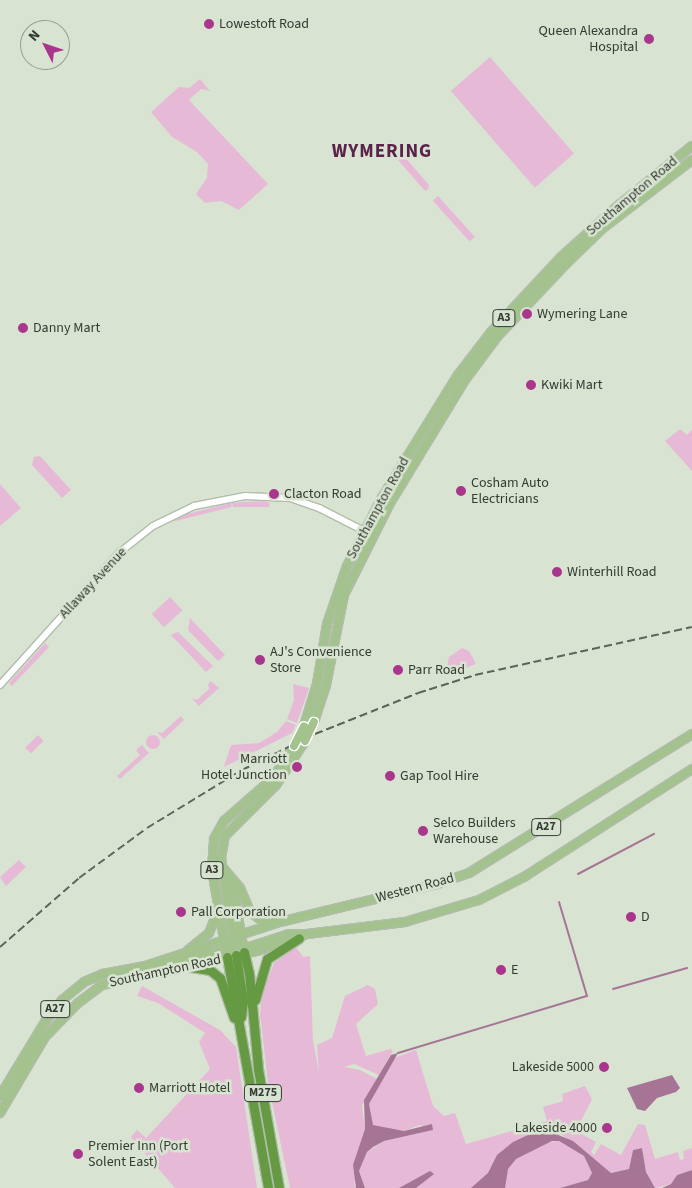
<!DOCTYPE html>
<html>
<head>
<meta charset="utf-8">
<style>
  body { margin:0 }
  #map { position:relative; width:692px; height:1188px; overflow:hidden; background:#d8e4d1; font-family:"Source Sans 3",sans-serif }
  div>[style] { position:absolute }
  .green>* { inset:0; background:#e6bad7; transform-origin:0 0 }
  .round { border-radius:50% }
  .water>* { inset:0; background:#a67596 }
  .stream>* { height:2px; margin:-1px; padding:0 1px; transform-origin:1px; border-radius:1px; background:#a67596 }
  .roads { filter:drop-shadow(1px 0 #b1bdab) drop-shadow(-1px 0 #b1bdab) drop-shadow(0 1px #b1bdab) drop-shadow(0 -1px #b1bdab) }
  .tertiary>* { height:6px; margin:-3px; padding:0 3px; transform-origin:3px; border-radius:3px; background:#fff }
  .primary>* { height:8px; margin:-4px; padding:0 4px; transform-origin:4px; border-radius:4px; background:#a3c28e }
  .motorway>* { height:9px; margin:-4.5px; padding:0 4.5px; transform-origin:4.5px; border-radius:4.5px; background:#659a42 }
  .rail>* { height:2px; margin-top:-1px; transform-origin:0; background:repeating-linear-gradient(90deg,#5d6459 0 8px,transparent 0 12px) }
  .bridges { filter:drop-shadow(1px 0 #fff) drop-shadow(-1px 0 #fff) drop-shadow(0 1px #fff) drop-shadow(0 -1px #fff) }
  .primary-bridge>* { height:8px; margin:-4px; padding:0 4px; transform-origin:4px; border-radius:4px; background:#a3c28e }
  .dots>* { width:14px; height:14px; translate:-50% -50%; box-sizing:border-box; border:2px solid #d8e4d1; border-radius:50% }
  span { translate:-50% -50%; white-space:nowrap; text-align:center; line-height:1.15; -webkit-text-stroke:5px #d8e4d1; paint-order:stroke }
  .shield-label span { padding:1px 4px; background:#d8e4d1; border:1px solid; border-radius:4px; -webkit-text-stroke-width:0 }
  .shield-label { font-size:12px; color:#353a32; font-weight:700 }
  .poi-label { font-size:14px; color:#353a32 }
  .left { translate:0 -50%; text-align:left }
  .right { translate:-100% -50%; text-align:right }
  .street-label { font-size:14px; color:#353a32 }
  .district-label { font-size:19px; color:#5b224b; font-weight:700; letter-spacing:1px }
  .north { position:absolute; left:20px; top:20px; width:50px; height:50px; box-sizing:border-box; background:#d8e4d1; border:1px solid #97a091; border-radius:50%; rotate:311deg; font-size:14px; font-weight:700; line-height:20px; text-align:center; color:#353a32 }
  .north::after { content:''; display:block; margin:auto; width:18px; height:22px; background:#aa358d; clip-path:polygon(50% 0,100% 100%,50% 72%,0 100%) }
</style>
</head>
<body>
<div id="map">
  <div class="green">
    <div style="left:490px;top:57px;width:128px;height:52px;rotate:49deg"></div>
    <div style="clip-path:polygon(200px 79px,210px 91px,201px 89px,189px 100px,268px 184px,239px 210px,221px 201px,205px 203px,196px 194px,207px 178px,208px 164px,197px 152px,172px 137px,151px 112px,179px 87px,189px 88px)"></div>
    <div style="clip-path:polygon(390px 140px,429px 185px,428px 189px,425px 191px,385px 145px)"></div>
    <div style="left:438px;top:196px;width:55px;height:7px;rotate:48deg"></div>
    <div style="clip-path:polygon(680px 429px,687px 435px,692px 430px,692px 471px,665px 441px)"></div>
    <div style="clip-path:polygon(40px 456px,71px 490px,62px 498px,32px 465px,34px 457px)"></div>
    <div style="clip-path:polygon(0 484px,21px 508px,0 526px)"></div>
    <div style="clip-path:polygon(265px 501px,270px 503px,269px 507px,233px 507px,232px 503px)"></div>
    <div style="left:231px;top:503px;width:4px;height:59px;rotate:76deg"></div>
    <div style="left:170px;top:597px;width:18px;height:25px;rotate:47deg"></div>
    <div style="clip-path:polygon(190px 618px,225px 655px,218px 661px,188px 630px)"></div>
    <div style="clip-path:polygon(178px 632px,213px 666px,206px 672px,171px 635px)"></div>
    <div style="clip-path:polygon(45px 643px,49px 647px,12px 686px,9px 683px)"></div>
    <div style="clip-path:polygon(462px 648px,469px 651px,476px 664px,445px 675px,449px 657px)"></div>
    <div style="clip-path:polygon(211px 681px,219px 688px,199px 706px,192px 698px,197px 700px,209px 689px,208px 684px)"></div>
    <div style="clip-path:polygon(293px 684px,309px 688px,297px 723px,287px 719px,294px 700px)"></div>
    <div style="clip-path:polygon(181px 716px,184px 720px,164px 739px,157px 732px,162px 733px)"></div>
    <div style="clip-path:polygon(286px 721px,296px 725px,292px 733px,224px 767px,231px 745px,259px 743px,277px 732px)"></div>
    <div class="round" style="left:146px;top:735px;width:14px;height:14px"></div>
    <div style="left:38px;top:735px;width:8px;height:18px;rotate:45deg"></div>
    <div style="clip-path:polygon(142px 745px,149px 753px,120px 779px,117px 776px,140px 755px,136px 750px)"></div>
    <div style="clip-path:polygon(19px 860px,26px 867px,6px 886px,0 877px)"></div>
    <div style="clip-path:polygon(296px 947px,303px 957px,310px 956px,313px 1041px,319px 1072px,317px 1045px,332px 1038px,345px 996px,368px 985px,375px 989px,378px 1004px,356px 1024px,366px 1056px,390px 1049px,393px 1051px,379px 1075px,354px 1064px,344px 1067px,360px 1070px,377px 1079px,362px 1106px,365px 1129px,354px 1185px,356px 1188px,290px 1188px,268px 1083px,260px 1014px,262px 994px,274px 963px)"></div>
    <div style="clip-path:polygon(142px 986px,220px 1030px,236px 1047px,257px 1188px,175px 1188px,131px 1137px,137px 1130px,146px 1138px,210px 1069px,199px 1042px,205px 1033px,158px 1003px,137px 996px)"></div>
    <div style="clip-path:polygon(416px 1050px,433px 1106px,444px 1116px,455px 1113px,466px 1144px,547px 1121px,543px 1107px,563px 1101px,562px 1094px,585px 1086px,592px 1099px,576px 1131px,596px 1142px,591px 1152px,594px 1155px,601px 1144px,621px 1155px,638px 1124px,645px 1125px,655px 1159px,678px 1152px,680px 1160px,684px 1159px,683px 1151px,692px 1148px,692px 1170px,677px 1175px,671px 1184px,655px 1188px,646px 1172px,642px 1148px,633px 1150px,629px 1169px,611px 1173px,561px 1134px,542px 1143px,559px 1141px,584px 1156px,592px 1173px,588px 1180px,560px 1188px,365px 1188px,359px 1171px,367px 1152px,384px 1141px,433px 1130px,420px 1125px,404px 1131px,377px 1127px,373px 1125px,369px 1110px,369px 1104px,394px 1058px)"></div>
  </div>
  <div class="water">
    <div style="clip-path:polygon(398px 1053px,369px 1104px,373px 1125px,404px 1131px,432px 1124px,433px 1130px,384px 1141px,373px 1147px,367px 1152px,359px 1171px,365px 1188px,356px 1188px,353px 1165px,365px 1129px,364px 1100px,391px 1055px)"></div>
    <div style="clip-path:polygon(672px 1075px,680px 1088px,676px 1092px,657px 1098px,645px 1111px,637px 1109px,627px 1088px)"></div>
    <div style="clip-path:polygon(551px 1132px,573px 1141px,611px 1173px,629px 1169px,633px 1150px,642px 1148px,646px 1172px,655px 1188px,560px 1188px,588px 1180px,592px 1173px,584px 1156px,559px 1141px,552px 1141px,516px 1159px,508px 1169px,505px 1188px,471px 1188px,488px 1173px,497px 1155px,513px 1142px,528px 1135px)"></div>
    <div style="clip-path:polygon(692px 1170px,692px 1188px,662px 1188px,671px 1184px,677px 1175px)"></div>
    <div style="clip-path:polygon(430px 1171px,434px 1174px,416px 1188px,399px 1188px)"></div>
  </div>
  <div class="stream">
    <div style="left:578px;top:874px;width:86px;rotate:-27.8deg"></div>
    <div style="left:613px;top:989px;width:77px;rotate:-15.8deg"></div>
    <div style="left:398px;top:1053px;width:197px;rotate:-16.8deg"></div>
    <div style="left:587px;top:996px;width:98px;rotate:-106.6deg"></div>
  </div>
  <div class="roads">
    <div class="tertiary">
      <div style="left:0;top:685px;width:178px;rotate:-48deg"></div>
      <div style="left:119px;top:553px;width:43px;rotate:-38.5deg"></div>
      <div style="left:153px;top:526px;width:46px;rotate:-26deg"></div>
      <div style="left:194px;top:506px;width:52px;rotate:-11.1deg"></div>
      <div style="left:245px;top:496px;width:45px;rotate:2.5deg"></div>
      <div style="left:290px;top:498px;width:31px;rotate:19deg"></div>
      <div style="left:319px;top:508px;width:62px;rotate:27deg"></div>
    </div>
    <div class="primary">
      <div style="left:314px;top:722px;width:39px;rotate:-72deg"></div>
      <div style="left:326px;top:685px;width:92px;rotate:-78.7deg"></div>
      <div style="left:344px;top:595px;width:101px;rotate:-63.4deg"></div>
      <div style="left:389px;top:505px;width:146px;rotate:-58.7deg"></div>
      <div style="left:465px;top:380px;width:54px;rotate:-53.3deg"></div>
      <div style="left:497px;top:337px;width:100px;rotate:-46.6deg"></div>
      <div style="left:566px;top:264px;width:50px;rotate:-44.2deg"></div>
      <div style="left:602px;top:229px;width:113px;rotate:-37.5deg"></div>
      <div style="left:304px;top:726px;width:44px;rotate:-72.8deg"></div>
      <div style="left:317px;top:684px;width:61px;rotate:-80.5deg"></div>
      <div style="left:327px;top:624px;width:61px;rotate:-71deg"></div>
      <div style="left:347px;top:566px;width:75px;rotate:-63.1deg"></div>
      <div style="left:381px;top:499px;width:146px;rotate:-58.2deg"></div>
      <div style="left:458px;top:375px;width:54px;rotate:-52.5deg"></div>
      <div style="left:491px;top:332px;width:103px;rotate:-47deg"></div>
      <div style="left:561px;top:257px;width:79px;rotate:-41.9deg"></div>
      <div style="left:620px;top:204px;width:92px;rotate:-38.9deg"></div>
      <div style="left:224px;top:869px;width:25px;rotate:50deg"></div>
      <div style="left:240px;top:888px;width:26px;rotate:67deg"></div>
      <div style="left:250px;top:912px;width:12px;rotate:35deg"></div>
      <div style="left:260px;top:919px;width:18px;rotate:9deg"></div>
      <div style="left:232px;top:881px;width:72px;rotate:80.4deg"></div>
      <div style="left:188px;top:950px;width:27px;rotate:-39deg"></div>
      <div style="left:209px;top:933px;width:24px;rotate:-68deg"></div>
      <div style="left:244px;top:952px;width:7px;rotate:-45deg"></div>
      <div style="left:249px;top:947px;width:42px;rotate:-18deg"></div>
      <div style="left:289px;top:934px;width:18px"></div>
      <div style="left:227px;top:957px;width:13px;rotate:-58deg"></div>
      <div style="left:234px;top:946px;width:89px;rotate:-98.4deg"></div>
      <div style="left:221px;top:858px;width:22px;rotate:-80deg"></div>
      <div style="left:225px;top:836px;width:72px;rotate:-45deg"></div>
      <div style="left:276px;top:785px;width:53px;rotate:-56.6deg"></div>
      <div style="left:227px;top:957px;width:89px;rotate:-99.7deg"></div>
      <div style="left:212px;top:869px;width:30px;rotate:-86deg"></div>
      <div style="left:214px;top:839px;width:21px;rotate:-61deg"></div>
      <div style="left:224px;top:821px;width:64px;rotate:-41.2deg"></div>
      <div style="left:272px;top:779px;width:40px;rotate:-56deg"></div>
      <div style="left:151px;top:967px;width:81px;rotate:-12.8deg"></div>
      <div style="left:0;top:1096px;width:87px;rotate:-58.7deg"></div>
      <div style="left:45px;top:1022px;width:28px;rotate:-52deg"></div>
      <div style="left:62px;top:1000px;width:28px;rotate:-39deg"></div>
      <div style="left:84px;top:982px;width:21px;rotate:-23deg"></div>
      <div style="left:103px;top:974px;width:43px;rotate:-10.8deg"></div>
      <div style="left:145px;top:966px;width:142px;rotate:-18.1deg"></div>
      <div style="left:280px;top:922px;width:162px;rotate:-13.6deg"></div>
      <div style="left:437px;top:884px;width:34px;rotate:-19deg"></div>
      <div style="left:469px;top:873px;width:263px;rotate:-31.9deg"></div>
      <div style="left:0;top:1113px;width:88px;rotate:-59.4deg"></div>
      <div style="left:45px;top:1037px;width:47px;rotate:-45.9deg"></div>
      <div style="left:78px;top:1003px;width:30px;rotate:-37deg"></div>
      <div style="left:102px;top:985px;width:159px;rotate:-12.4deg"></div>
      <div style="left:257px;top:951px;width:53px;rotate:-18.8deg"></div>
      <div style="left:307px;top:934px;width:99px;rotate:-7deg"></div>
      <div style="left:405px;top:922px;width:77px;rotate:-16.6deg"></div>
      <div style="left:479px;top:900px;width:51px;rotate:-27.1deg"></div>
      <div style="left:524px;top:877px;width:200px;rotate:-32.7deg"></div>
    </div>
    <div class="motorway">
      <div style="left:244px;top:952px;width:22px;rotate:77deg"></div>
      <div style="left:249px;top:973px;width:96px;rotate:84.6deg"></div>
      <div style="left:258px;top:1069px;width:121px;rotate:80deg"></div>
      <div style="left:236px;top:955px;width:47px;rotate:81.3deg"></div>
      <div style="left:243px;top:1001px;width:16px;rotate:97deg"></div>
      <div style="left:227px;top:957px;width:235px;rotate:79.9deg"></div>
      <div style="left:191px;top:967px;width:19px;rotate:9deg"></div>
      <div style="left:210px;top:970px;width:13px;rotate:39deg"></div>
      <div style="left:220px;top:978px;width:42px;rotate:70.7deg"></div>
      <div style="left:255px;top:1000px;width:43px;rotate:-73.7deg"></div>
      <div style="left:267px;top:959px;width:38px;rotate:-33deg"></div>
    </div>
  </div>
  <div class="rail">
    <div style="left:0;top:947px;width:105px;rotate:-41.1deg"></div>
    <div style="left:79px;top:878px;width:84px;rotate:-36.3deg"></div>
    <div style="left:147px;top:828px;width:111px;rotate:-31.4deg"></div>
    <div style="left:242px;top:770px;width:81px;rotate:-26.3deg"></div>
    <div style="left:315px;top:734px;width:111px;rotate:-21.7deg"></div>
    <div style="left:418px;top:693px;width:60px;rotate:-17.5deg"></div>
    <div style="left:475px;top:675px;width:222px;rotate:-12.5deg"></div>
  </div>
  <div class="bridges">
    <div class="primary-bridge">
      <div style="left:305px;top:741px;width:21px;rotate:-65deg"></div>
      <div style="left:294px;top:746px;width:22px;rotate:-63deg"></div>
    </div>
  </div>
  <div class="dots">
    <div style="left:209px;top:24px;background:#aa358d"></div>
    <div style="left:649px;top:39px;background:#aa358d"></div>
    <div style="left:527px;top:314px;background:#aa358d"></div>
    <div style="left:23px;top:328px;background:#aa358d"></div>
    <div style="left:531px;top:385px;background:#aa358d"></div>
    <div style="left:461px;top:491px;background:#aa358d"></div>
    <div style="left:274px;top:494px;background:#aa358d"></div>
    <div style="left:557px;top:572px;background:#aa358d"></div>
    <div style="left:260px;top:660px;background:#aa358d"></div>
    <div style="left:398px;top:670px;background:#aa358d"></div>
    <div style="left:297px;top:767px;background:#aa358d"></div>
    <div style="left:390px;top:776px;background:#aa358d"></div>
    <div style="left:423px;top:831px;background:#aa358d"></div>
    <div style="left:181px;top:912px;background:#aa358d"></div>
    <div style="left:631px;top:917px;background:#aa358d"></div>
    <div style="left:501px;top:970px;background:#aa358d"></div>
    <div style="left:604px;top:1067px;background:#aa358d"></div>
    <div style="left:139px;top:1088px;background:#aa358d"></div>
    <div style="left:607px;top:1128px;background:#aa358d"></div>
    <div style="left:78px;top:1154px;background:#aa358d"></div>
  </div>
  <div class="shield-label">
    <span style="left:504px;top:318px">A3</span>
    <span style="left:546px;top:827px">A27</span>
    <span style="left:212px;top:870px">A3</span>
    <span style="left:55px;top:1009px">A27</span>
    <span style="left:263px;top:1093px">M275</span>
  </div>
  <div class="poi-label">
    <span class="left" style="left:219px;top:24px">Lowestoft Road</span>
    <span class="right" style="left:638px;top:39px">Queen Alexandra<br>Hospital</span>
    <span class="left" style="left:537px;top:314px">Wymering Lane</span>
    <span class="left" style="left:33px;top:328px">Danny Mart</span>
    <span class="left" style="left:541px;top:385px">Kwiki Mart</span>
    <span class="left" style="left:471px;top:491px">Cosham Auto<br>Electricians</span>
    <span class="left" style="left:284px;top:494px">Clacton Road</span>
    <span class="left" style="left:567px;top:572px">Winterhill Road</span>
    <span class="left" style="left:270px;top:660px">AJ's Convenience<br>Store</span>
    <span class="left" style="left:408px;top:670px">Parr Road</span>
    <span class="right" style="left:287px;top:767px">Marriott<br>Hotel Junction</span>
    <span class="left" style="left:400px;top:776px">Gap Tool Hire</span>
    <span class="left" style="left:433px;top:831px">Selco Builders<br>Warehouse</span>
    <span class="left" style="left:191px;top:912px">Pall Corporation</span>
    <span class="left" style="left:641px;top:917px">D</span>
    <span class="left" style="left:511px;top:970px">E</span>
    <span class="right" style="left:594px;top:1067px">Lakeside 5000</span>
    <span class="left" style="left:149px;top:1088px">Marriott Hotel</span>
    <span class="right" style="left:597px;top:1128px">Lakeside 4000</span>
    <span class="left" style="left:88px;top:1154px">Premier Inn (Port<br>Solent East)</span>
  </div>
  <div class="street-label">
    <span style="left:632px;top:196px;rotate:-40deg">Southampton Road</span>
    <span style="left:378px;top:508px;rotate:-61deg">Southampton Road</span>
    <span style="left:93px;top:583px;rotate:-47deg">Allaway Avenue</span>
    <span style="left:415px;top:888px;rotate:-15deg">Western Road</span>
    <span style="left:165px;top:971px;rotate:-12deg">Southampton Road</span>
  </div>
  <div class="district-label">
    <span style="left:382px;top:152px">WYMERING</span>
  </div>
  <div class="north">N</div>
</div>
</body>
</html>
